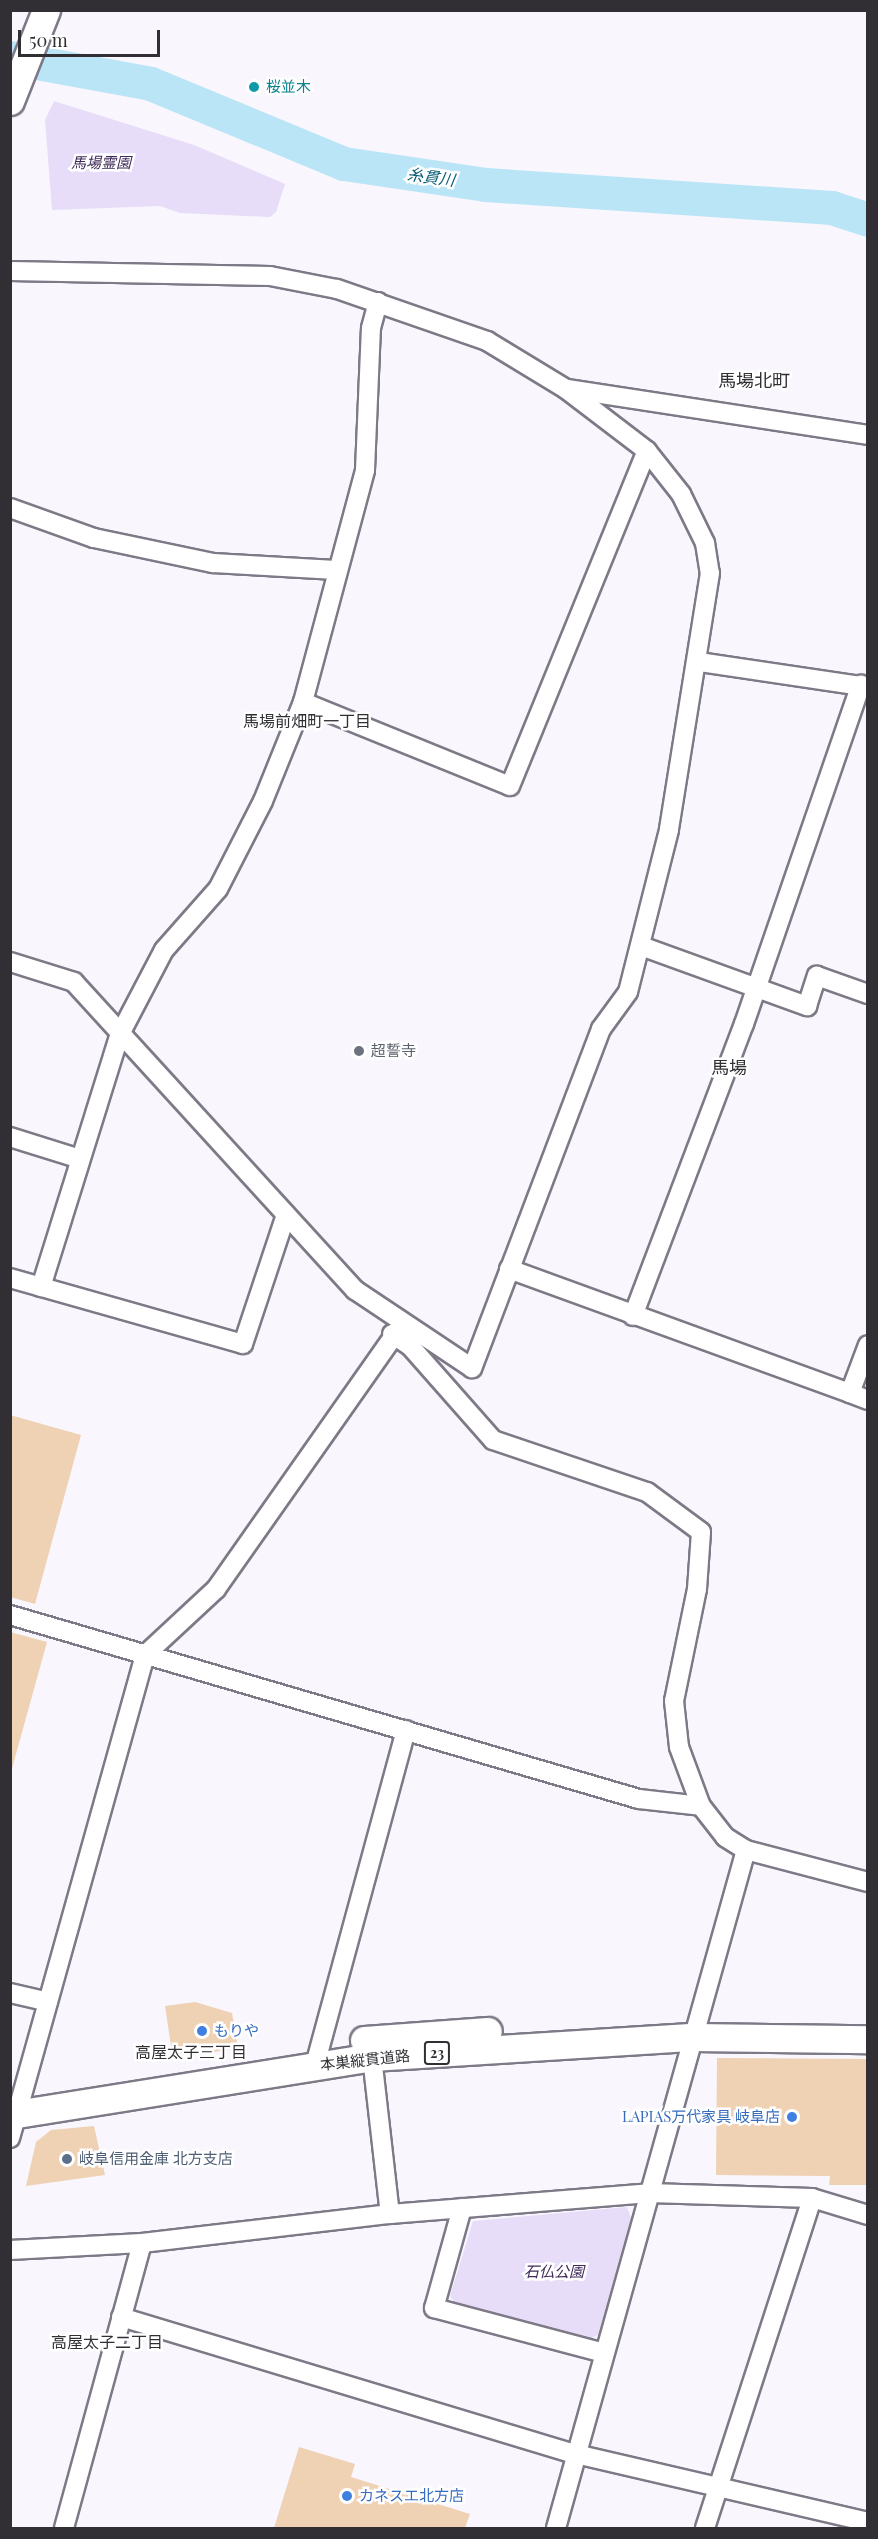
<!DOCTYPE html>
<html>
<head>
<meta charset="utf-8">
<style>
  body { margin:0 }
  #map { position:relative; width:878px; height:2539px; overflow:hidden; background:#f9f6fe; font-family:"Playfair Display","Noto Sans JP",serif }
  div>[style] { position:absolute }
  .green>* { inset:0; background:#e7ddf9 }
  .river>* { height:34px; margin:-17px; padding:0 17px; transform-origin:17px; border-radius:17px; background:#b9e5f6 }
  .building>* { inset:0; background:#efd1b4 }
  .roads { filter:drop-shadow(2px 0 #7e7986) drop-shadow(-2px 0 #7e7986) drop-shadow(0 2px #7e7986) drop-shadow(0 -2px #7e7986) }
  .minor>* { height:18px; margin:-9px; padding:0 9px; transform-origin:9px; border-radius:9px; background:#fff }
  .primary>* { height:27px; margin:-13.5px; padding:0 13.5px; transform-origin:13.5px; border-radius:13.5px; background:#fff }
  .dots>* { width:16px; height:16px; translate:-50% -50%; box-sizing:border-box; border:3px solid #fff; border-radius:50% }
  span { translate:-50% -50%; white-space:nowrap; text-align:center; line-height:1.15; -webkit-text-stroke:5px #fff; paint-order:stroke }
  .shield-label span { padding:2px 4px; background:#fff; border:2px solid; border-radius:4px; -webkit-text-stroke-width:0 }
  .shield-label { font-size:14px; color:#312f34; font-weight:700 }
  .culture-label { font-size:15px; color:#0d838f }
  .left { translate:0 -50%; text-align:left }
  .park-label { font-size:15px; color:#3e2a59; font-style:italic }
  .worship-label { font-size:15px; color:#5b616d }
  .shop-label { font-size:15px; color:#366cbe }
  .right { translate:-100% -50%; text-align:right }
  .street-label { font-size:15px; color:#312f34 }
  .service-label { font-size:15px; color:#4e5e75 }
  .water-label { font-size:16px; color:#0b5e76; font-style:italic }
  .neighbourhood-label { font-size:16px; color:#312f34 }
  .quarter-label { font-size:18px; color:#312f34 }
  .frame { position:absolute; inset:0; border:12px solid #312f34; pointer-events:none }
  .scale { position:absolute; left:18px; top:30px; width:142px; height:27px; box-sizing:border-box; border:3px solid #312f34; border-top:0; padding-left:8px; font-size:18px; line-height:21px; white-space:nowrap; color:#312f34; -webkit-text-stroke:4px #fff; paint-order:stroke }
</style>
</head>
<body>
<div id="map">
  <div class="green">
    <div style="clip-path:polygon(54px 101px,194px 145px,285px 184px,276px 212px,270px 217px,180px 213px,160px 206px,52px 210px,45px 120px)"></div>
    <div style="clip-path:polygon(627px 2207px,631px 2218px,598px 2335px,585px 2341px,457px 2306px,450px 2296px,473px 2221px)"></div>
  </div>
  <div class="river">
    <div style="left:10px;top:58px;width:143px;rotate:10.4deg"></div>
    <div style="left:151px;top:84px;width:209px;rotate:22.5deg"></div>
    <div style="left:344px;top:164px;width:144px;rotate:8.4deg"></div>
    <div style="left:486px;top:185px;width:347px;rotate:3.8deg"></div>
    <div style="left:832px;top:208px;width:38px;rotate:18deg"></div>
  </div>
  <div class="building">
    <div style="clip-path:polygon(10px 1415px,81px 1435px,35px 1604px,10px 1597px)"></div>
    <div style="clip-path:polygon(10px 1632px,47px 1642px,11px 1772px,10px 1772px)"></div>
    <div style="clip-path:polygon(195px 2002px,232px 2013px,238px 2048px,173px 2059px,165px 2006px)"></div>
    <div style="clip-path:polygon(717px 2058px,868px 2059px,868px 2185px,829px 2185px,830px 2176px,716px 2175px)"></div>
    <div style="clip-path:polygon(94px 2126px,105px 2175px,26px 2186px,36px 2142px,51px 2130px)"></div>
    <div style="clip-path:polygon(299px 2447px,355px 2464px,351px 2477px,470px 2514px,465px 2528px,274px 2528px)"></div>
  </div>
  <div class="roads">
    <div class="minor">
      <div style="left:10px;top:271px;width:260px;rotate:1.1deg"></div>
      <div style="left:270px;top:276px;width:68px;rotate:11deg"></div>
      <div style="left:337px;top:289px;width:159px;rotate:19.1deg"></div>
      <div style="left:487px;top:341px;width:92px;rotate:31.3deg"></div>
      <div style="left:566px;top:389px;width:102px;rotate:37.4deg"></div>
      <div style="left:647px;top:451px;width:55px;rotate:51.7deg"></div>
      <div style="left:681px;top:494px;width:55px;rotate:63.9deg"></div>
      <div style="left:705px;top:543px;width:30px;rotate:81deg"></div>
      <div style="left:710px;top:573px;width:260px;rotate:99.1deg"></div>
      <div style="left:669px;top:830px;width:167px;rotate:104.2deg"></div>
      <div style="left:628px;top:992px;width:46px;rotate:126.1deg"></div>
      <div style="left:601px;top:1029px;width:363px;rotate:110.8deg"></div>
      <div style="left:472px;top:1368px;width:141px;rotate:-146.3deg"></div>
      <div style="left:355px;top:1290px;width:417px;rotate:-132.4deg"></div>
      <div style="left:74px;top:982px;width:67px;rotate:-162.6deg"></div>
      <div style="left:568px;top:389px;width:304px;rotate:8.7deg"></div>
      <div style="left:10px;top:508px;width:89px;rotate:19.7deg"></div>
      <div style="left:94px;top:538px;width:122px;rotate:11.9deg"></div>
      <div style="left:213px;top:563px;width:123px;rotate:3.3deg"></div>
      <div style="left:699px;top:662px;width:171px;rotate:8.4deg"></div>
      <div style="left:303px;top:702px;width:223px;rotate:22.1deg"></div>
      <div style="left:510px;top:786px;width:362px;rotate:-67.8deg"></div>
      <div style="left:641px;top:946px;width:177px;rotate:19.9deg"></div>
      <div style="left:807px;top:1006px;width:32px;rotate:-72deg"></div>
      <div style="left:817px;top:976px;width:54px;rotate:19.4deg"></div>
      <div style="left:10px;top:1137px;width:73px;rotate:17.4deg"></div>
      <div style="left:509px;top:1269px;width:363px;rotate:20deg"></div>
      <div style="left:850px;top:1393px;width:51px;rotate:-69.4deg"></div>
      <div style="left:10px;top:1278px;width:242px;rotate:15.8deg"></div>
      <div style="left:243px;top:1344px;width:136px;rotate:-71.6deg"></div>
      <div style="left:41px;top:1287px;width:265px;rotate:-72.7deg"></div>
      <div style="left:120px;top:1034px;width:95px;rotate:-62.4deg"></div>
      <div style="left:164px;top:950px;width:81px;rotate:-48.5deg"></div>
      <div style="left:218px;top:889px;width:99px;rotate:-62.9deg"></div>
      <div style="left:263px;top:801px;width:107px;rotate:-68deg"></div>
      <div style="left:303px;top:702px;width:240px;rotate:-75deg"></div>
      <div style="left:365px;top:470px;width:142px;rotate:-87.6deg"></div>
      <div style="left:371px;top:328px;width:27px;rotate:-75deg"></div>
      <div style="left:633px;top:1316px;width:312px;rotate:-69.2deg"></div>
      <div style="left:744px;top:1024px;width:359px;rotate:-71deg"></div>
      <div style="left:392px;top:1334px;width:23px;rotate:34deg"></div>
      <div style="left:411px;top:1347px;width:124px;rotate:48.6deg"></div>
      <div style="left:493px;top:1440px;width:163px;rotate:18.7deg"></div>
      <div style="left:647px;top:1492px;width:67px;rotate:36.5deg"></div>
      <div style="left:701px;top:1532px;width:57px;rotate:94deg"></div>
      <div style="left:697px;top:1589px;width:114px;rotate:101.6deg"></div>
      <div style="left:674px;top:1701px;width:46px;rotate:83.8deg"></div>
      <div style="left:679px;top:1747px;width:63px;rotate:69.6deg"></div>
      <div style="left:701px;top:1806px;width:39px;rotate:52deg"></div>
      <div style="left:725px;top:1837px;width:25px;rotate:32deg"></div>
      <div style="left:746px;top:1850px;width:126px;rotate:14.7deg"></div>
      <div style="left:850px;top:1393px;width:19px;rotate:21deg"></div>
      <div style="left:10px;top:1615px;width:655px;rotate:16.31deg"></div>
      <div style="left:639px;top:1799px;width:62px;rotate:6.4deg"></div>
      <div style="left:10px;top:1993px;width:39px;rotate:13deg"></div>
      <div style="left:372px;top:2057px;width:158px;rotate:83.5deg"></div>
      <div style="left:315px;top:2065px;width:347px;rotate:-74.8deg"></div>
      <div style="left:10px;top:2138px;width:502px;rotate:-74.38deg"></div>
      <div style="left:145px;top:1655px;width:97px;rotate:-42.9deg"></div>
      <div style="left:216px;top:1589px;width:322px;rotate:-54.9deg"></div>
      <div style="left:462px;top:2208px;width:104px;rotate:105.6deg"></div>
      <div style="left:434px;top:2308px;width:176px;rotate:14.8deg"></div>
      <div style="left:10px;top:2250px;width:132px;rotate:-3deg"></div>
      <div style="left:142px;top:2243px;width:250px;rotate:-6.7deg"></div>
      <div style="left:390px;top:2214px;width:260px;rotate:-4.6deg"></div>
      <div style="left:649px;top:2193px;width:163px;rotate:1.8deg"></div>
      <div style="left:812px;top:2198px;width:59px;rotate:16.9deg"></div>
      <div style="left:121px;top:2317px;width:475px;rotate:16.8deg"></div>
      <div style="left:576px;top:2454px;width:300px;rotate:13.1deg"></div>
      <div style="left:64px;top:2528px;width:295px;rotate:-74.7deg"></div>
      <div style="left:556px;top:2528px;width:704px;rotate:-74.35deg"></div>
      <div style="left:705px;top:2528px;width:347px;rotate:-72deg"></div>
    </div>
    <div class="primary">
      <div style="left:10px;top:101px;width:98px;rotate:-68.4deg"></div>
      <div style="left:364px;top:2040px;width:124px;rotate:-4.2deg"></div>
      <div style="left:10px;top:2115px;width:367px;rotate:-9.1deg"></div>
      <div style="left:372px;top:2057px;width:322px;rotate:-3.6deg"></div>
      <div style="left:693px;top:2037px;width:175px;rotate:0.7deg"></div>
    </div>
  </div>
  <div class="dots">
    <div style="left:254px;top:87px;background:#0f9aa8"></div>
    <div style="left:359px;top:1051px;background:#6b7280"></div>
    <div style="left:202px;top:2031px;background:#3f7fe0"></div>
    <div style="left:792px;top:2117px;background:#3f7fe0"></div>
    <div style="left:67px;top:2159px;background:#5c6f8a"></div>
    <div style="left:347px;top:2496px;background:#3f7fe0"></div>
  </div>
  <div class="shield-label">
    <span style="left:437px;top:2053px">23</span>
  </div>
  <div class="culture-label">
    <span class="left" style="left:266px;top:87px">桜並木</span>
  </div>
  <div class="park-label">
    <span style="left:101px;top:163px">馬場霊園</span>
    <span style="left:554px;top:2272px">石仏公園</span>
  </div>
  <div class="worship-label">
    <span class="left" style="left:371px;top:1051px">超誓寺</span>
  </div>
  <div class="shop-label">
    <span class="left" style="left:214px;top:2031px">もりや</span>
    <span class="right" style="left:780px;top:2117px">LAPIAS万代家具 岐阜店</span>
    <span class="left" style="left:359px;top:2496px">カネスエ北方店</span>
  </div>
  <div class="street-label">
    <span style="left:365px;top:2060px;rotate:-6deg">本巣縦貫道路</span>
  </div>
  <div class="service-label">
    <span class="left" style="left:79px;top:2159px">岐阜信用金庫 北方支店</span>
  </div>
  <div class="water-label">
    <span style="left:431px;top:177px;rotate:8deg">糸貫川</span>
  </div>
  <div class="neighbourhood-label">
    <span style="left:307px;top:721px">馬場前畑町一丁目</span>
    <span style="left:191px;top:2052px">高屋太子三丁目</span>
    <span style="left:107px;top:2342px">高屋太子二丁目</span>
  </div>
  <div class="quarter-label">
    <span style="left:754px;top:380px">馬場北町</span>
    <span style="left:729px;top:1067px">馬場</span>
  </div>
  <div class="frame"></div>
  <div class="scale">50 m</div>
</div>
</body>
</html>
